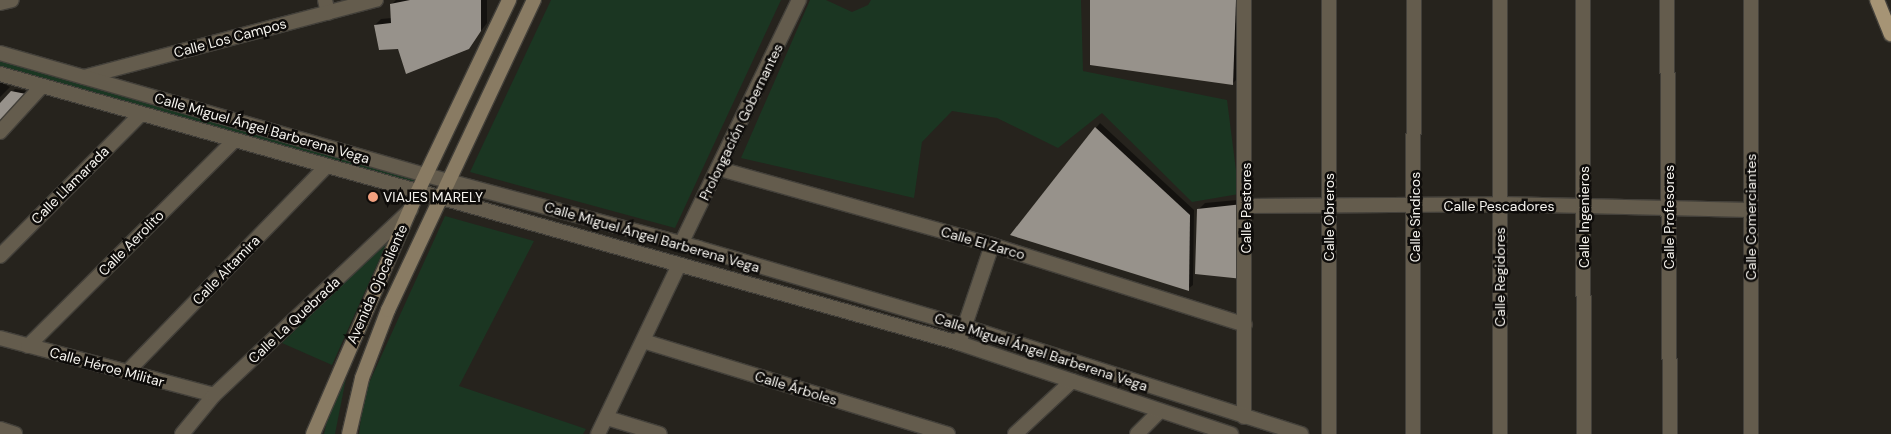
<!DOCTYPE html>
<html>
<head>
<meta charset="utf-8">
<style>
  body { margin:0 }
  #map { position:relative; width:1891px; height:434px; overflow:hidden; background:#26231d; font-family:"DM Sans",sans-serif }
  div>[style] { position:absolute }
  .green>* { inset:0; background:#1b3622 }
  .shadow>* { inset:0; background:#0007 }
  .building>* { inset:0; background:#97928b }
  .roads { filter:drop-shadow(1px 0 #43403a) drop-shadow(-1px 0 #43403a) drop-shadow(0 1px #43403a) drop-shadow(0 -1px #43403a) }
  .minor>* { height:14px; margin:-7px; padding:0 7px; transform-origin:7px; border-radius:7px; background:#645c4d }
  .tertiary>* { height:14px; margin:-7px; padding:0 7px; transform-origin:7px; border-radius:7px; background:#645c4d }
  .secondary>* { height:14px; margin:-7px; padding:0 7px; transform-origin:7px; border-radius:7px; background:#897b63 }
  .primary>* { height:14px; margin:-7px; padding:0 7px; transform-origin:7px; border-radius:7px; background:#a69475 }
  .dots>* { width:14px; height:14px; translate:-50% -50%; box-sizing:border-box; border:2px solid #0e0c0a; border-radius:50% }
  span { translate:-50% -50%; white-space:nowrap; text-align:center; line-height:1.15; -webkit-text-stroke:5px #0e0c0a; paint-order:stroke }
  .street-label { font-size:14px; color:#f6f4ef }
  .poi-label { font-size:14px; color:#f6f4ef }
  .left { translate:0 -50%; text-align:left }
</style>
</head>
<body>
<div id="map">
  <div class="green">
    <div style="clip-path:polygon(551px 0,781px 0,675px 228px,470px 172px)"></div>
    <div style="clip-path:polygon(810px 0,826px 0,852px 12px,868px 5px,871px 0,1081px 0,1083px 71px,1227px 100px,1239px 194px,1192px 202px,1102px 113px,1058px 148px,997px 118px,952px 111px,922px 142px,914px 198px,741px 158px)"></div>
    <div style="clip-path:polygon(0 59px,417px 177px,415px 186px,0 66px)"></div>
    <div style="clip-path:polygon(445px 216px,534px 241px,459px 386px,586px 429px,583px 434px,359px 434px,364px 394px)"></div>
    <div style="clip-path:polygon(389px 238px,332px 365px,282px 343px)"></div>
    <div style="clip-path:polygon(348px 368px,335px 434px,324px 434px,328px 416px)"></div>
  </div>
  <div class="shadow">
    <div style="clip-path:polygon(396px 0,487px 0,487px 23px,468px 48px,399px 48px,375px 25px,381px 19px,392px 18px,391px 5px)"></div>
    <div style="clip-path:polygon(1091px 0,1240px 0,1237px 79px,1232px 84px)"></div>
    <div style="clip-path:polygon(0 82px,10px 87px,0 97px)"></div>
    <div style="clip-path:polygon(15px 89px,27px 91px,0 120px,0 105px)"></div>
    <div style="clip-path:polygon(1100px 123px,1194px 210px,1193px 285px,1188px 289px,1096px 128px)"></div>
    <div style="clip-path:polygon(1248px 199px,1248px 271px,1199px 209px,1205px 203px)"></div>
  </div>
  <div class="building">
    <div style="clip-path:polygon(410px 0,481px 0,481px 31px,469px 49px,406px 74px,398px 49px,379px 50px,374px 25px,391px 23px,390px 4px)"></div>
    <div style="clip-path:polygon(1090px 0,1236px 0,1233px 85px,1090px 65px)"></div>
    <div style="clip-path:polygon(11px 91px,26px 94px,0 122px,0 103px)"></div>
    <div style="clip-path:polygon(1095px 127px,1190px 215px,1189px 291px,1010px 235px)"></div>
    <div style="clip-path:polygon(1243px 204px,1243px 279px,1195px 274px,1197px 209px)"></div>
  </div>
  <div class="roads">
    <div class="minor">
      <div style="left:325px;top:0;width:13px;rotate:77deg"></div>
      <div style="left:1583px;top:0;width:434px;rotate:89.9deg"></div>
      <div style="left:1667px;top:0;width:434px;rotate:89.6deg"></div>
      <div style="left:1751px;top:0;width:434px;rotate:90deg"></div>
      <div style="left:0;top:3px;width:12px;rotate:-14deg"></div>
      <div style="left:84px;top:77px;width:302px;rotate:-14.8deg"></div>
      <div style="left:0;top:132px;width:62px;rotate:-47.6deg"></div>
      <div style="left:720px;top:169px;width:282px;rotate:15.6deg"></div>
      <div style="left:992px;top:245px;width:265px;rotate:17.5deg"></div>
      <div style="left:1246px;top:206px;width:255px;rotate:-0.4deg"></div>
      <div style="left:1501px;top:204px;width:250px;rotate:1.4deg"></div>
      <div style="left:681px;top:244px;width:271px;rotate:-64.2deg"></div>
      <div style="left:0;top:256px;width:199px;rotate:-45.2deg"></div>
      <div style="left:0;top:338px;width:221px;rotate:14.9deg"></div>
      <div style="left:643px;top:341px;width:319px;rotate:17deg"></div>
      <div style="left:959px;top:343px;width:103px;rotate:-71.4deg"></div>
      <div style="left:28px;top:346px;width:291px;rotate:-44.9deg"></div>
      <div style="left:127px;top:372px;width:284px;rotate:-45.9deg"></div>
      <div style="left:1244px;top:417px;width:417px;rotate:-90deg"></div>
      <div style="left:607px;top:418px;width:55px;rotate:16.8deg"></div>
      <div style="left:0;top:429px;width:16px;rotate:18deg"></div>
      <div style="left:182px;top:434px;width:50px;rotate:-50.6deg"></div>
      <div style="left:214px;top:395px;width:270px;rotate:-43.3deg"></div>
      <div style="left:598px;top:434px;width:185px;rotate:-64.4deg"></div>
      <div style="left:1015px;top:434px;width:78px;rotate:-42.9deg"></div>
      <div style="left:1137px;top:434px;width:33px;rotate:-45deg"></div>
      <div style="left:1329px;top:434px;width:434px;rotate:-90deg"></div>
      <div style="left:1413px;top:434px;width:434px;rotate:-89.9deg"></div>
      <div style="left:1500px;top:434px;width:434px;rotate:-90deg"></div>
    </div>
    <div class="tertiary">
      <div style="left:0;top:53px;width:443px;rotate:16deg"></div>
      <div style="left:426px;top:175px;width:282px;rotate:15deg"></div>
      <div style="left:698px;top:248px;width:276px;rotate:16.4deg"></div>
      <div style="left:963px;top:326px;width:355px;rotate:17.7deg"></div>
      <div style="left:0;top:74px;width:996px;rotate:15.67deg"></div>
      <div style="left:959px;top:343px;width:287px;rotate:18.5deg"></div>
    </div>
    <div class="secondary">
      <div style="left:313px;top:434px;width:265px;rotate:-66.6deg"></div>
      <div style="left:418px;top:191px;width:212px;rotate:-64.5deg"></div>
      <div style="left:349px;top:434px;width:57px;rotate:-76.9deg"></div>
      <div style="left:362px;top:378px;width:73px;rotate:-69.1deg"></div>
      <div style="left:388px;top:310px;width:343px;rotate:-64.8deg"></div>
    </div>
    <div class="primary">
      <div style="left:1877px;top:0;width:37px;rotate:68deg"></div>
    </div>
  </div>
  <div class="dots">
    <div style="left:373px;top:197px;background:#f2a07f"></div>
  </div>
  <div class="street-label">
    <span style="left:230px;top:38px;rotate:-15deg">Calle Los Campos</span>
    <span style="left:741px;top:122px;rotate:-64deg">Prolongación Gobernantes</span>
    <span style="left:262px;top:128px;rotate:16deg">Calle Miguel Ángel Barberena Vega</span>
    <span style="left:70px;top:185px;rotate:-45deg">Calle Llamarada</span>
    <span style="left:1499px;top:206px">Calle Pescadores</span>
    <span style="left:1246px;top:208px;rotate:-90deg">Calle Pastores</span>
    <span style="left:1329px;top:217px;rotate:-90deg">Calle Obreros</span>
    <span style="left:1415px;top:217px;rotate:-90deg">Calle Síndicos</span>
    <span style="left:1584px;top:217px;rotate:-90deg">Calle Ingenieros</span>
    <span style="left:1669px;top:217px;rotate:-90deg">Calle Profesores</span>
    <span style="left:1751px;top:217px;rotate:-90deg">Calle Comerciantes</span>
    <span style="left:652px;top:237px;rotate:16deg">Calle Miguel Ángel Barberena Vega</span>
    <span style="left:131px;top:243px;rotate:-45deg">Calle Aerolito</span>
    <span style="left:983px;top:243px;rotate:16deg">Calle El Zarco</span>
    <span style="left:226px;top:270px;rotate:-46deg">Calle Altamira</span>
    <span style="left:1500px;top:277px;rotate:-90deg">Calle Regidores</span>
    <span style="left:377px;top:284px;rotate:-66deg">Avenida Ojocaliente</span>
    <span style="left:294px;top:320px;rotate:-43deg">Calle La Quebrada</span>
    <span style="left:1041px;top:352px;rotate:18deg">Calle Miguel Ángel Barberena Vega</span>
    <span style="left:107px;top:367px;rotate:15deg">Calle Héroe Militar</span>
    <span style="left:796px;top:388px;rotate:17deg">Calle Árboles</span>
  </div>
  <div class="poi-label">
    <span class="left" style="left:383px;top:197px">VIAJES MARELY</span>
  </div>
</div>
</body>
</html>
